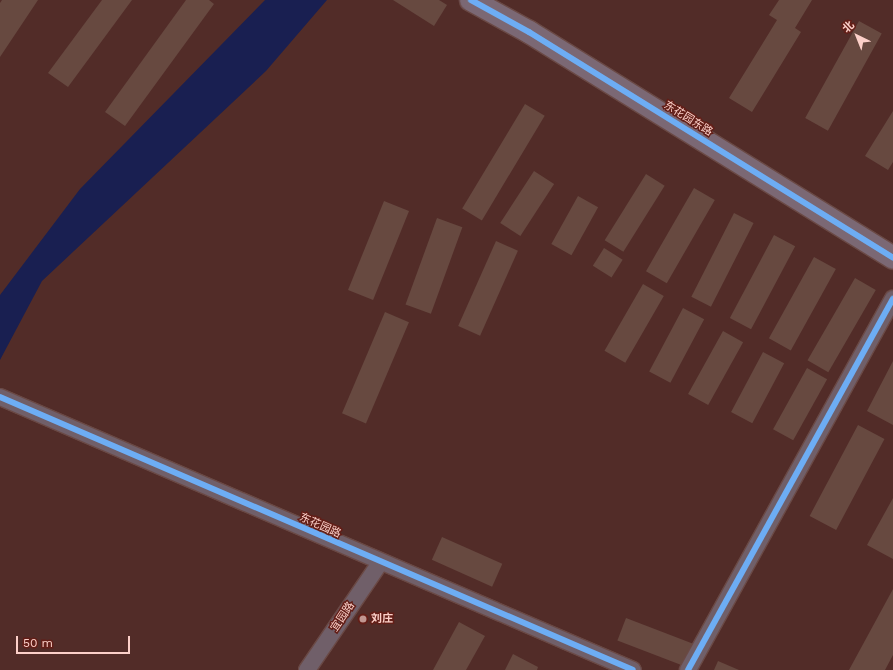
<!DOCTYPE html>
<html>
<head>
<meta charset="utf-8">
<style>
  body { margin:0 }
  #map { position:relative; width:893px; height:670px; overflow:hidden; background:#522c28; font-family:"Work Sans","Noto Sans SC",sans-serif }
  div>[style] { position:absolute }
  .water>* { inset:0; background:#191f51 }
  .building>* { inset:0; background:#674940; transform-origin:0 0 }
  .roads { filter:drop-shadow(1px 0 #6a4945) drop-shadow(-1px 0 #6a4945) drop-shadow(0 1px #6a4945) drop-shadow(0 -1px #6a4945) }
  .street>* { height:16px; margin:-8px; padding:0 8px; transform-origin:8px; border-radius:8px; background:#705f69 }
  .secondary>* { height:22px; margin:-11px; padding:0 11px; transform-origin:11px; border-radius:11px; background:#7b6874 }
  .cycleway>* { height:6px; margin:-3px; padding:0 3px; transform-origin:3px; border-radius:3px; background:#6dadf4 }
  .dots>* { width:11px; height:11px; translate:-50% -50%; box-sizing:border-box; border:2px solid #631e17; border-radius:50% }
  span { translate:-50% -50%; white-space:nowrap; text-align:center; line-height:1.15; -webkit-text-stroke:3px #631e17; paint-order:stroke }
  .street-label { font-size:11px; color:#fcd0c9 }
  .poi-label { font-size:11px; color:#fcd0c9; font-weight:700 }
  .left { translate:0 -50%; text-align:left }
  .north { position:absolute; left:837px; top:16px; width:40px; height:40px; -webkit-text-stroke:3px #631e17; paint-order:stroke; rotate:317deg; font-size:11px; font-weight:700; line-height:16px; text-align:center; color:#fcd0c9 }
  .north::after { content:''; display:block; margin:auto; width:14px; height:18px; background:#fcd0c9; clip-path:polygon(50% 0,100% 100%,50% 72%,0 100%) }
  .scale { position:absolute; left:16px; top:636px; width:114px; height:18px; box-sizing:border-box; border:2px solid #fcd0c9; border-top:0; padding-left:5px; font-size:12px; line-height:14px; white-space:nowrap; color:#fcd0c9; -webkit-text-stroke:3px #631e17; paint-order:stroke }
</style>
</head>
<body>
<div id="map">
  <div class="water">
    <div style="clip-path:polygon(265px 0,327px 0,266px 71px,42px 281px,0 360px,0 295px,80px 189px)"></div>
  </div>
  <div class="building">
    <div style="clip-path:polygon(2px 0,38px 0,0 57px,0 3px)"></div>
    <div style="clip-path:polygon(102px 0,132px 0,68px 87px,48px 73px)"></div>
    <div style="clip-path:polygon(186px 0,209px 0,214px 4px,125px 126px,105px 112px)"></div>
    <div style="clip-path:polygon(393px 0,439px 0,447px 5px,434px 26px)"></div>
    <div style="clip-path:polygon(779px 0,812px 0,795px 28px,801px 32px,752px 112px,729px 98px,777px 20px,769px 15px)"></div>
    <div style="left:859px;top:21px;width:26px;height:111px;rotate:29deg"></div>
    <div style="left:525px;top:104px;width:23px;height:122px;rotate:31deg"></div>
    <div style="clip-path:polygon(893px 111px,893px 162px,888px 170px,865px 156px)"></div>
    <div style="left:534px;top:171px;width:24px;height:62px;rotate:33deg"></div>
    <div style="left:646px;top:174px;width:22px;height:78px;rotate:32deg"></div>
    <div style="left:694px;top:188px;width:24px;height:96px;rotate:30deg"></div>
    <div style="left:578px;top:196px;width:23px;height:55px;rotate:29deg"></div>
    <div style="left:384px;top:201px;width:27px;height:96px;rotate:22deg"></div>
    <div style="left:734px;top:213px;width:22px;height:94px;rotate:27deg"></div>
    <div style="left:437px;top:218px;width:27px;height:92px;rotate:20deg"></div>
    <div style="left:774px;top:235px;width:24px;height:94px;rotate:28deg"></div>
    <div style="left:496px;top:241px;width:24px;height:93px;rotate:24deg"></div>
    <div style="left:604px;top:248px;width:22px;height:21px;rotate:32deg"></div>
    <div style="left:814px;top:257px;width:25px;height:93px;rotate:29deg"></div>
    <div style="left:855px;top:278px;width:24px;height:95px;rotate:30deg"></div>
    <div style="left:643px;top:284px;width:24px;height:77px;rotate:30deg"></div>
    <div style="left:683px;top:308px;width:24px;height:72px;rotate:28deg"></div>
    <div style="left:385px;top:312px;width:26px;height:110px;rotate:23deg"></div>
    <div style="left:723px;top:331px;width:23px;height:72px;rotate:29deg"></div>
    <div style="left:763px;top:352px;width:24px;height:68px;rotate:28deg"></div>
    <div style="clip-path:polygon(893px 361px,893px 425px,867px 411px)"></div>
    <div style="left:807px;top:368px;width:23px;height:70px;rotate:29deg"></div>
    <div style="left:858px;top:425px;width:30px;height:103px;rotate:28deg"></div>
    <div style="clip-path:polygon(893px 498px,893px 559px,867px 545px)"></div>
    <div style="left:442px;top:537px;width:66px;height:25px;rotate:24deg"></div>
    <div style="clip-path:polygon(893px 589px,893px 655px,885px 670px,849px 670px)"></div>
    <div style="left:626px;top:618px;width:74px;height:24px;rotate:21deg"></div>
    <div style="clip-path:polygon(459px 622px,485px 636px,466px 670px,433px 670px)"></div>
    <div style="clip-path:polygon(513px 654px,538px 667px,537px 670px,505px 670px)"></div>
    <div style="clip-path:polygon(718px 661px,739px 670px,714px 670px)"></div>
  </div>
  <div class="roads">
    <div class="street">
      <div style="left:0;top:397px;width:689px;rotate:23.33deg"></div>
      <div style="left:307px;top:670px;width:130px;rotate:-55.7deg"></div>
      <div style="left:688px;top:670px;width:424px;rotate:-61.1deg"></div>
    </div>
    <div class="secondary">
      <div style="left:471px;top:0;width:66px;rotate:28.9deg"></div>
      <div style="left:529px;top:32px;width:428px;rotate:31.8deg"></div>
    </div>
  </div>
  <div class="cycleway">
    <div style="left:471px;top:0;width:66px;rotate:28.9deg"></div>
    <div style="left:529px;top:32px;width:428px;rotate:31.8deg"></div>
    <div style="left:0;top:397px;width:689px;rotate:23.33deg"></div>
    <div style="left:688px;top:670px;width:424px;rotate:-61.1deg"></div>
  </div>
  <div class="dots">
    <div style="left:363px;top:619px;background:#c09791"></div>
  </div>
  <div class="street-label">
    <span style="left:688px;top:119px;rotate:32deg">东花园东路</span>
    <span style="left:320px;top:526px;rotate:24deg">东花园路</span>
    <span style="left:343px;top:617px;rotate:-56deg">宜园路</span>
  </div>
  <div class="poi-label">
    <span class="left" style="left:371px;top:619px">刘庄</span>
  </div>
  <div class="north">北</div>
  <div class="scale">50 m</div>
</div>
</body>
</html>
